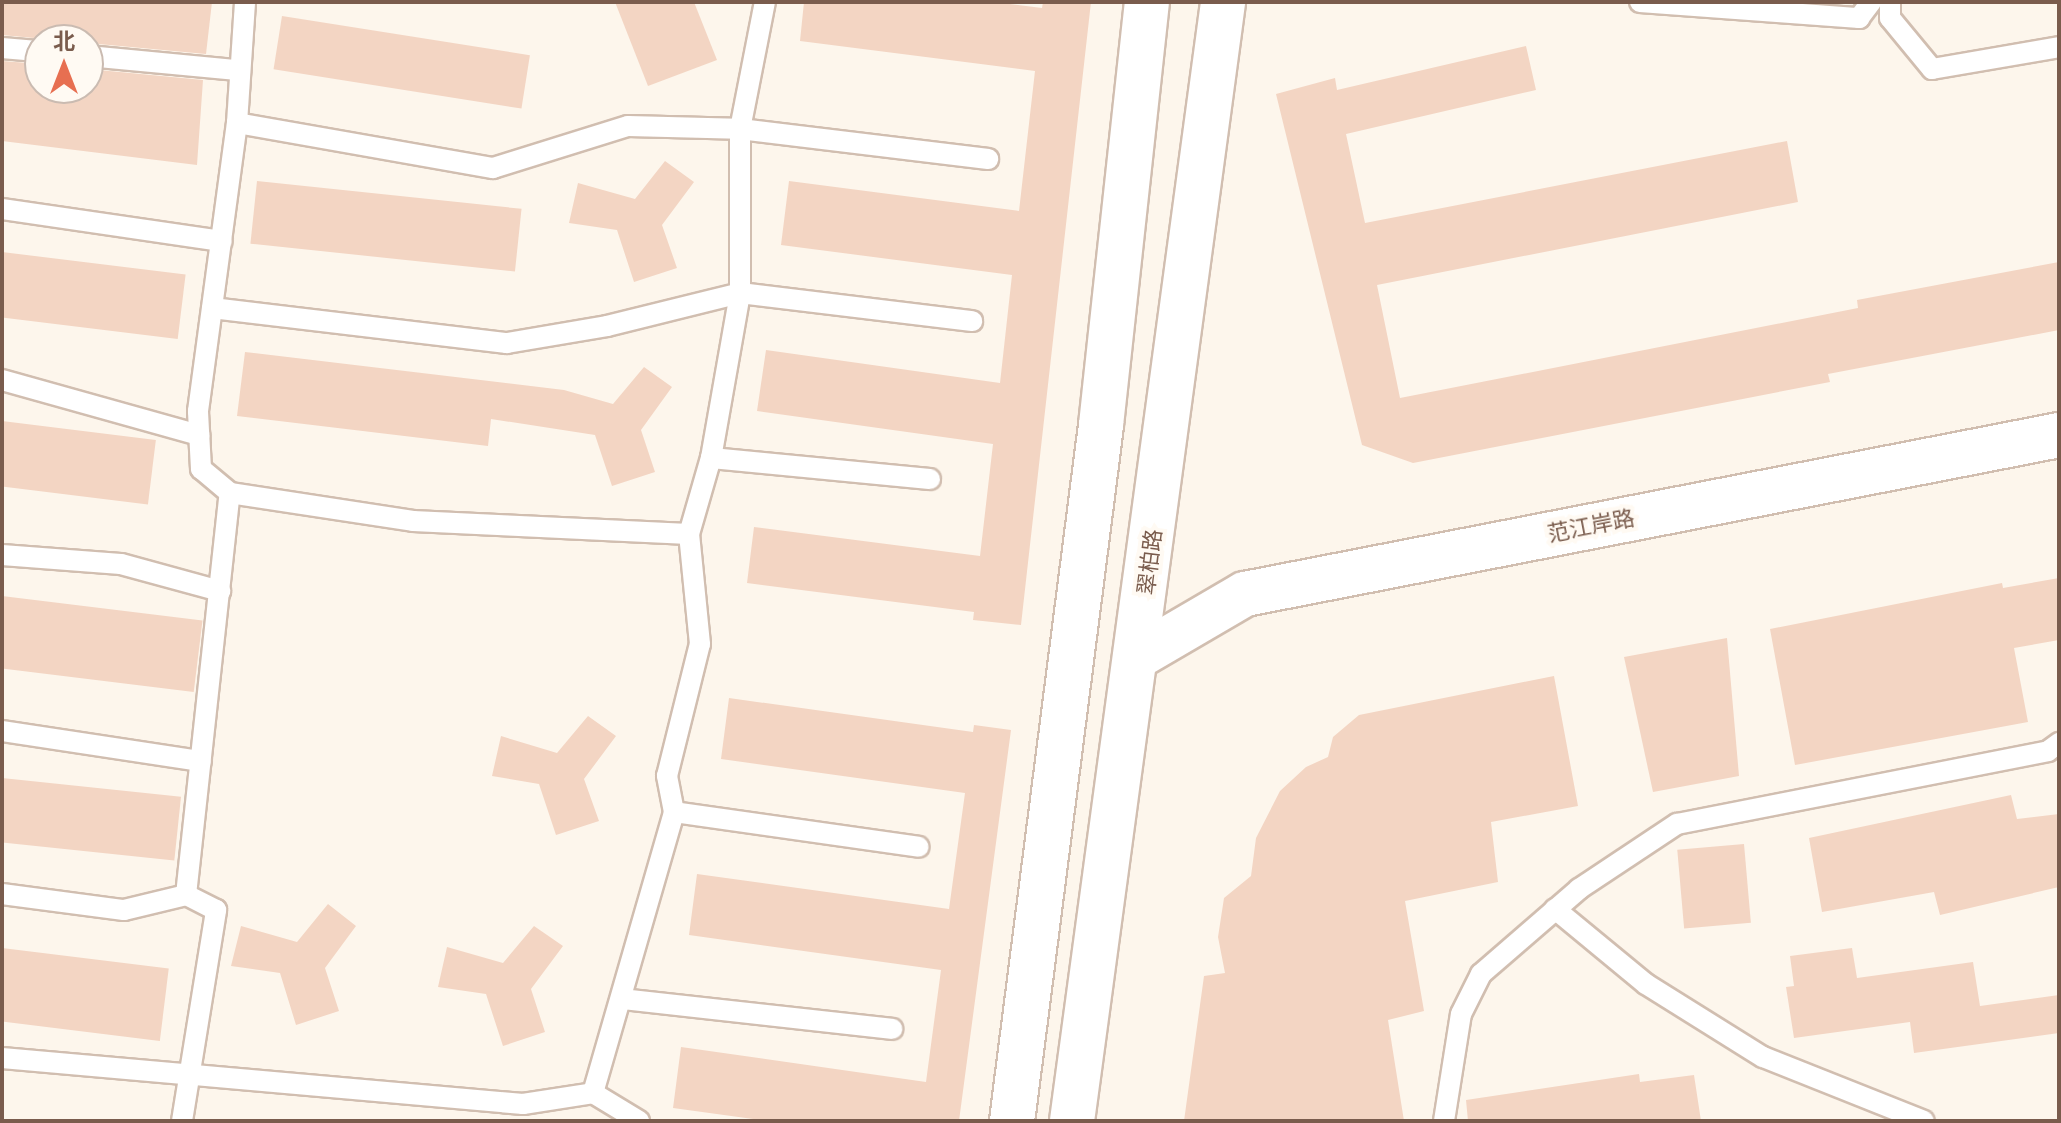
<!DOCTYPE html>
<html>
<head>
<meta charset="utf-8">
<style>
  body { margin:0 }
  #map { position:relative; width:2061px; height:1123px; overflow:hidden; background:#fdf6ec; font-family:"Work Sans","Noto Sans SC",sans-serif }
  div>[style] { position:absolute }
  .building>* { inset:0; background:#f3d5c3; transform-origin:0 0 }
  .roads { filter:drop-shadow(2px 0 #d1beb0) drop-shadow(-2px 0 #d1beb0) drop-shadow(0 2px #d1beb0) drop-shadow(0 -2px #d1beb0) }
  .lane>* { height:20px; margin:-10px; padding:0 10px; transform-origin:10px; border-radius:10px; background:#fff }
  .secondary>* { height:44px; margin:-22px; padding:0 22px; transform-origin:22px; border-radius:22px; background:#fff }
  span { translate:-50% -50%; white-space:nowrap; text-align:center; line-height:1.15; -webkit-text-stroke:8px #fffaf3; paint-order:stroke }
  .street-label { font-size:22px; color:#7a5c4d }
  .frame { position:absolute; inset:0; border:4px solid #7a5c4d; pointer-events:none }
  .north { position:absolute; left:24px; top:24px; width:80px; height:80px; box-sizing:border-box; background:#fffaf3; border:2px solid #cabbb1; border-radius:50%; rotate:0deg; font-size:22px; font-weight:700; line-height:32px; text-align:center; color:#7a5c4d }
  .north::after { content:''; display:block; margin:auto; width:28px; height:36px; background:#e76f51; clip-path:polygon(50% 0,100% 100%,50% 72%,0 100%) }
</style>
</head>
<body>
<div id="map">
  <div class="building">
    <div style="clip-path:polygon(2px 2px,212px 2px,206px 54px,2px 35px)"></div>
    <div style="clip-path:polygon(615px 2px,694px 2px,717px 60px,648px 86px)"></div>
    <div style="clip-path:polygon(804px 2px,994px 2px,1042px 8px,1043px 2px,1091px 2px,1021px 625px,973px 620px,974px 612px,747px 583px,754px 527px,980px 556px,993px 444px,757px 411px,766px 350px,1000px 383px,1012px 275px,781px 245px,789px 181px,1019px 211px,1035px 71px,800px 41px)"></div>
    <div style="left:282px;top:16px;width:251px;height:54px;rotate:9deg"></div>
    <div style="clip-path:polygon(1526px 46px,1536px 90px,1346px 134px,1365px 223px,1787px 141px,1798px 202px,1377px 285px,1400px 398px,1858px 308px,1857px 300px,2059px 262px,2059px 330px,1828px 374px,1830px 382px,1413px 463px,1362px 445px,1276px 94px,1335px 78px,1337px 90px)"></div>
    <div style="clip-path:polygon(2px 61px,40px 64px,40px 88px,88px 88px,88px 69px,203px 80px,197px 165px,2px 141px)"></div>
    <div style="clip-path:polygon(665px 161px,694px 182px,662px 225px,677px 268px,634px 282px,617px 230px,569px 223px,578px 183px,635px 199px)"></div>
    <div style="left:257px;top:181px;width:266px;height:63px;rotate:6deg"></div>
    <div style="left:2px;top:252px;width:185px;height:65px;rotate:7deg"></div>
    <div style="clip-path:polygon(245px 352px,564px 390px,613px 404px,644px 367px,672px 387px,641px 430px,655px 472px,612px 486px,595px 435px,491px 419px,488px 446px,237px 416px)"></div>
    <div style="left:2px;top:421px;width:155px;height:65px;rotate:7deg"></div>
    <div style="clip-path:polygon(2059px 578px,2059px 640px,2014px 648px,2028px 722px,1795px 765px,1770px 629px,2002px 583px,2003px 588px)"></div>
    <div style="left:2px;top:596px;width:202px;height:72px;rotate:7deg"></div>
    <div style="clip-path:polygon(1727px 638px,1739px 776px,1653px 792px,1624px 657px)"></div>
    <div style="clip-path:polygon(1554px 676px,1578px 806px,1491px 822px,1498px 882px,1405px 901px,1424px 1011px,1388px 1020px,1404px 1121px,1184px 1121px,1204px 976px,1225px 973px,1218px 937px,1224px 898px,1251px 876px,1256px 838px,1280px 791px,1306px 767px,1328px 757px,1333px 737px,1359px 715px)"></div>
    <div style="clip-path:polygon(729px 698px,973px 732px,974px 725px,1011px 730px,959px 1121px,768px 1121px,673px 1108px,681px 1047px,926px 1082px,941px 970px,689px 935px,697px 874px,949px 909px,965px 793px,721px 759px)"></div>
    <div style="clip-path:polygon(588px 716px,616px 736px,584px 779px,599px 821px,556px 835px,539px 784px,492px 776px,501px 736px,557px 753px)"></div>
    <div style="left:2px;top:778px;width:180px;height:64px;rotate:6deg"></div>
    <div style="clip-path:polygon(2011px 795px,2017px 819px,2059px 814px,2059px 887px,1940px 915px,1934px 892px,1822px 912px,1809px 838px)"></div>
    <div style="left:1744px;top:844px;width:79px;height:67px;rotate:85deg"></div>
    <div style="clip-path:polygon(328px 904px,356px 926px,325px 968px,339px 1011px,296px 1025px,280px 973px,231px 966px,241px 926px,297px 942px)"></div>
    <div style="clip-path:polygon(534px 926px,563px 946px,531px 989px,545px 1032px,503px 1046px,486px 994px,438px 987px,447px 947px,503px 963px)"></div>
    <div style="left:2px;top:948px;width:168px;height:73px;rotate:7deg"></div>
    <div style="clip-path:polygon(1852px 948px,1857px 978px,1973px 962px,1980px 1006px,2059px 995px,2059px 1033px,1914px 1053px,1910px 1022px,1794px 1038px,1786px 987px,1794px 986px,1790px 956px)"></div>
    <div style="clip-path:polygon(1639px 1074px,1640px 1082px,1694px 1075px,1701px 1121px,1468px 1121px,1466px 1100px)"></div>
  </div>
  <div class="roads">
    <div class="lane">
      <div style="left:1640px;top:2px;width:220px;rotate:4.2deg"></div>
      <div style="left:1859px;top:18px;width:20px;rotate:-53deg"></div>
      <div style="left:1890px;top:2px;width:16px;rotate:90deg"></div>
      <div style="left:1890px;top:18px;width:66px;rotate:50.5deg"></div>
      <div style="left:1932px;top:69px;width:129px;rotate:-9.8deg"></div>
      <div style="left:2px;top:48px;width:38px;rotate:5deg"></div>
      <div style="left:88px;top:56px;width:150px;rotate:5.4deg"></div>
      <div style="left:237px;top:123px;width:260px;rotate:10deg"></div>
      <div style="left:493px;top:168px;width:141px;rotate:-17.3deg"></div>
      <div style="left:628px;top:126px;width:112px;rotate:1.5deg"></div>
      <div style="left:740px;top:129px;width:250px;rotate:6.9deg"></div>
      <div style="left:2px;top:209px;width:222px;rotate:8.3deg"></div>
      <div style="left:212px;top:308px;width:297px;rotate:6.8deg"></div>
      <div style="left:507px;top:343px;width:101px;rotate:-9.6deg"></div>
      <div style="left:607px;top:326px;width:137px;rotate:-13.9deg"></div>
      <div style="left:740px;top:293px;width:234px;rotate:6.9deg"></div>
      <div style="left:2px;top:380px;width:205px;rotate:15.6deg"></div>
      <div style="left:711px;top:458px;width:220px;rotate:5.5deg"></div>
      <div style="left:230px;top:493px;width:185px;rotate:8.7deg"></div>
      <div style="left:413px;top:521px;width:276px;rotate:2.7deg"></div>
      <div style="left:2px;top:555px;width:119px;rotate:4.3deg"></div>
      <div style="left:121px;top:564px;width:103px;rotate:15.3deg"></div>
      <div style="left:2px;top:731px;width:201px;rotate:8.6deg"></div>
      <div style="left:674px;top:812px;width:247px;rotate:8.1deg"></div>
      <div style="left:2px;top:894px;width:123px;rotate:7.5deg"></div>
      <div style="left:124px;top:910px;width:64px;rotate:-13.6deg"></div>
      <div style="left:1555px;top:909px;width:118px;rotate:39.5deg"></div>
      <div style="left:1646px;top:984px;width:138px;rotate:32deg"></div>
      <div style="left:1763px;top:1057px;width:173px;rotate:21.7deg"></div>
      <div style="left:622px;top:999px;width:272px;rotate:6.3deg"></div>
      <div style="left:2px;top:1058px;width:523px;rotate:5.05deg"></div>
      <div style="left:523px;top:1104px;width:71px;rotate:-8.9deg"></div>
      <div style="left:593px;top:1093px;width:292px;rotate:-73.9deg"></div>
      <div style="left:674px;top:812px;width:37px;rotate:-101deg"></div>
      <div style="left:667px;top:776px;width:136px;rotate:-76deg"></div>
      <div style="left:700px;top:644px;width:111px;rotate:-95.7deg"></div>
      <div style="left:689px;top:534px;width:79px;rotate:-73.9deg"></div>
      <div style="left:711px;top:458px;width:168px;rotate:-80deg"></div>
      <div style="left:740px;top:293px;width:164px;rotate:-90deg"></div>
      <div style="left:740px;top:129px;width:129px;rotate:-78.9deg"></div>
      <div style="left:593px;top:1093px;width:54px;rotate:31.3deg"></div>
      <div style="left:182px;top:1121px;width:214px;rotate:-80.8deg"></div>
      <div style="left:216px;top:910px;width:34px;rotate:-153deg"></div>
      <div style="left:186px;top:895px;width:404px;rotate:-83.8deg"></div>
      <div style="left:230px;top:493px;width:38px;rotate:-140deg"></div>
      <div style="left:201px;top:469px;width:58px;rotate:-93deg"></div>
      <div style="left:198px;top:411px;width:291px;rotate:-82.3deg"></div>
      <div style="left:237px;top:123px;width:121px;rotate:-86.2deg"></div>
      <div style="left:1444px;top:1121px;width:108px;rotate:-81deg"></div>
      <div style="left:1461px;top:1014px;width:45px;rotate:-63.4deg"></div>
      <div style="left:1481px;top:974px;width:130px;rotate:-40.9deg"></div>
      <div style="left:1579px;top:889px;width:118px;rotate:-33.6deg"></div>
      <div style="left:1677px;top:824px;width:378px;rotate:-11.1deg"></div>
      <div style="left:2048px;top:751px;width:14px;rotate:-36deg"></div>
    </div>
    <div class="secondary">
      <div style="left:1137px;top:657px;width:125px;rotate:-30.3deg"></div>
      <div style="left:1245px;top:594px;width:829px;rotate:-11.05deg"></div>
      <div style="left:1012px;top:1121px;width:702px;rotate:-82.71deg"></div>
      <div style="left:1101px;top:425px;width:425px;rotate:-83.8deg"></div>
      <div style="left:1072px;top:1121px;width:1129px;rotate:-82.31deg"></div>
    </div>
  </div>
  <div class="street-label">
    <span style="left:1591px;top:526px;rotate:-11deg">范江岸路</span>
    <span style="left:1150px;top:562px;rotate:-83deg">翠柏路</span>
  </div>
  <div class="frame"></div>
  <div class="north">北</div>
</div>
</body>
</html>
